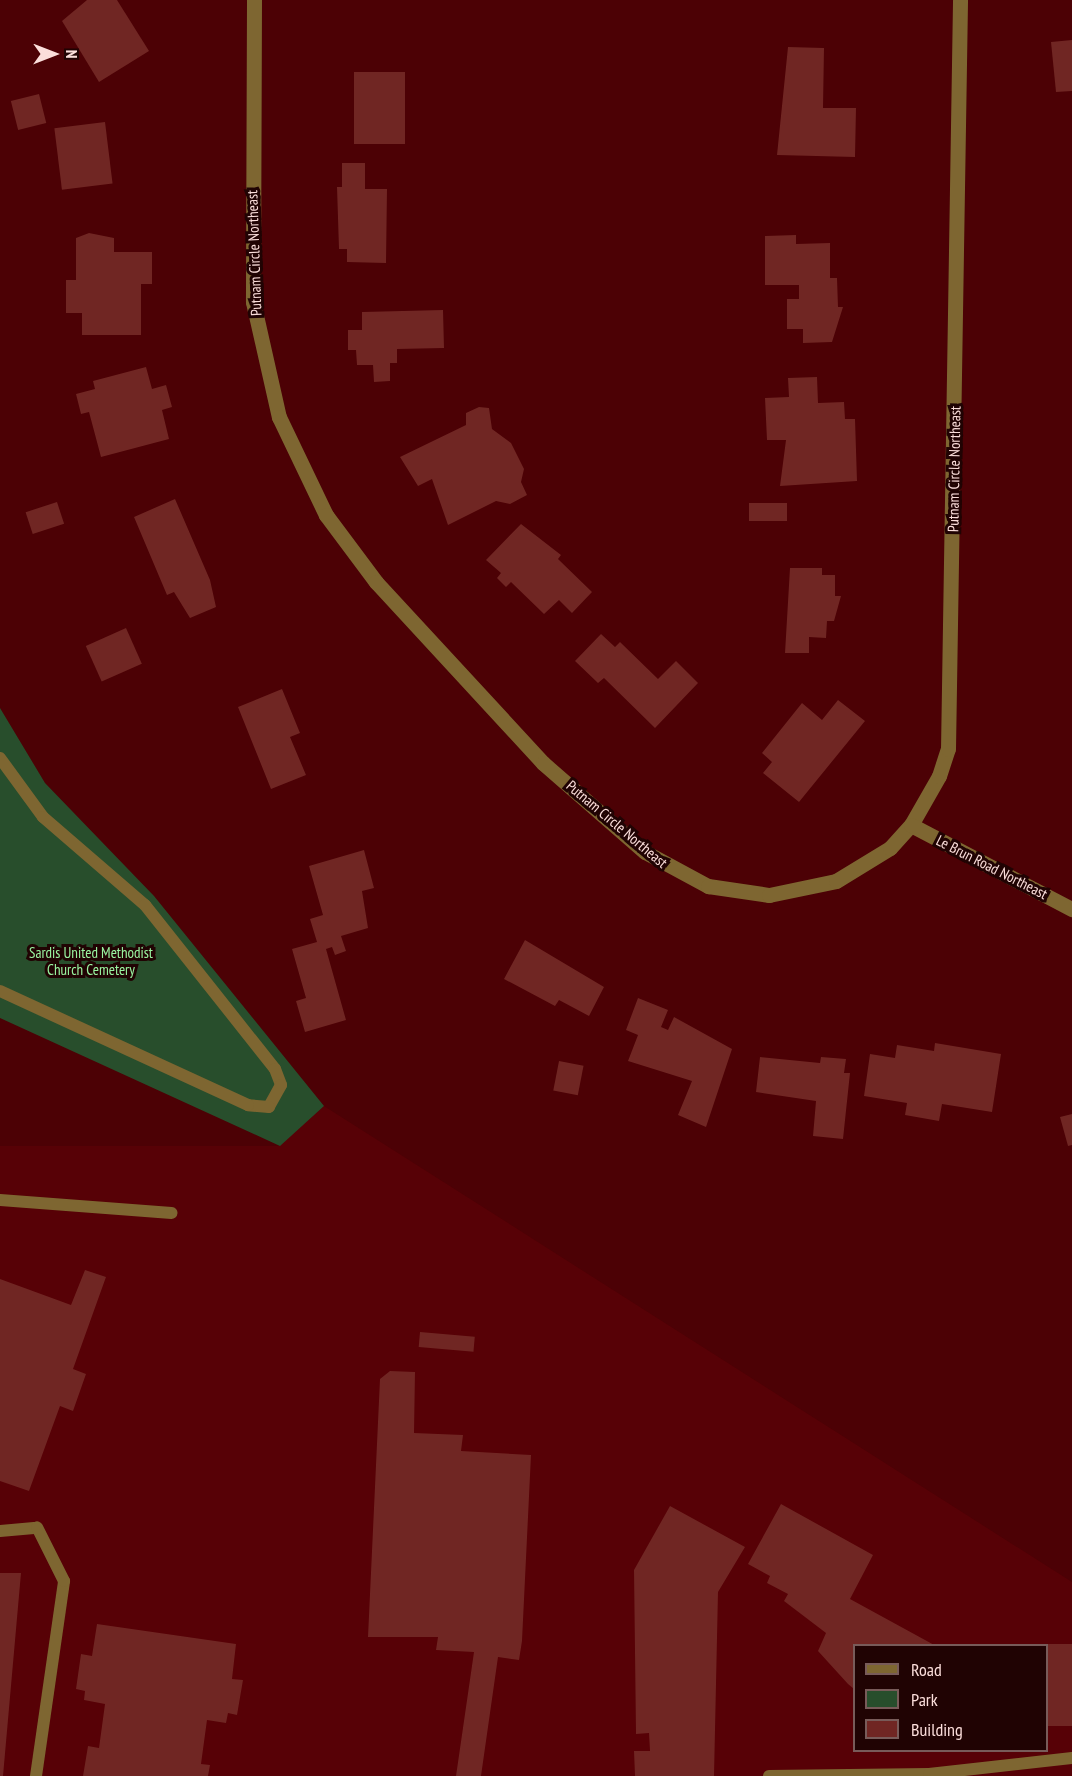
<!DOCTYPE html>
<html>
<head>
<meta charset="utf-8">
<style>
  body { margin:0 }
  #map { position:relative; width:1072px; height:1776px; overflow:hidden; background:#4c0105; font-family:"PT Sans Narrow",sans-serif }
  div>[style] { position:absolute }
  .built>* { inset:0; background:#570106 }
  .green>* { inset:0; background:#284e2c }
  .building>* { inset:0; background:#702623; transform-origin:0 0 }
  .service>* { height:12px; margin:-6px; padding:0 6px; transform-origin:6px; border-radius:6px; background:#7e6631 }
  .minor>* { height:15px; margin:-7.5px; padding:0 7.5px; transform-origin:7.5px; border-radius:7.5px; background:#7e6631 }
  span { translate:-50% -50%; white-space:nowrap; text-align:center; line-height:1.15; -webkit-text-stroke:6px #200303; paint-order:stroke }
  .street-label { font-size:15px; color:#fbdedb }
  .park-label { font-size:15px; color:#99f4a0 }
  .legend { position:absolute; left:853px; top:1644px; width:195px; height:108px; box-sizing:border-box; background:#200303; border:2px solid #785b59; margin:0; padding:8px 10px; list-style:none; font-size:18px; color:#fbdedb }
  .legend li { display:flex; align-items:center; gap:12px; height:30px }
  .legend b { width:30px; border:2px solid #785b59 }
  .north { position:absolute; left:24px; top:24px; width:60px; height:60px; -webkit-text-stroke:4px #200303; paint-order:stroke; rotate:90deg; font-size:16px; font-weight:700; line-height:24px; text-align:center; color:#fbdedb }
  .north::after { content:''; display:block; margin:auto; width:21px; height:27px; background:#fbdedb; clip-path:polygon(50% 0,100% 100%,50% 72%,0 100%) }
</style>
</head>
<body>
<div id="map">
  <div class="built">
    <div style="clip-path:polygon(evenodd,324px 1106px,1072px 1582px,1072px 1776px,0 1776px,0 1146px,279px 1146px,324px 1106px,854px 1646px,1046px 1646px,1046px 1750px,854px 1750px,854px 1646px)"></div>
  </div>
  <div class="green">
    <div style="clip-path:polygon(0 708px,45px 783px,154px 896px,324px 1106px,280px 1146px,0 1018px)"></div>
  </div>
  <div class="building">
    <div style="clip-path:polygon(87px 0,117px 0,149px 51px,99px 82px,62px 21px)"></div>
    <div style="clip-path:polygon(1072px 40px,1072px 91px,1056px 92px,1051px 42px)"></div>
    <div style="clip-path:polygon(788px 47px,824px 48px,823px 108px,856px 108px,855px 157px,777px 155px)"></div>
    <div style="left:354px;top:72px;width:51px;height:72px"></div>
    <div style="left:39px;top:94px;width:30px;height:29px;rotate:76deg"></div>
    <div style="left:105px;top:122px;width:62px;height:51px;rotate:83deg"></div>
    <div style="clip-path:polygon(342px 163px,365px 163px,365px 189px,387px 189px,386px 263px,347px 262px,347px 249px,339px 249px,337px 187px,342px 187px)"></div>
    <div style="clip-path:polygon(89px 233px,114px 238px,114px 252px,152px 252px,152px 284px,141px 284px,141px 335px,82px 335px,82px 313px,66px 313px,66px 280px,76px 280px,76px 238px)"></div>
    <div style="clip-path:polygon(796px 235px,796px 244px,830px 243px,830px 278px,837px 278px,838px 307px,843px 307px,832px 342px,803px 343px,803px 329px,787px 329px,787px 299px,799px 299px,799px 285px,765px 285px,765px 236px)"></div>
    <div style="clip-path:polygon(443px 310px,444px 348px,397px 349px,397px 363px,390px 363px,390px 381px,374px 382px,373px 365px,357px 365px,356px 350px,348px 350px,348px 330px,362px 330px,362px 312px)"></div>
    <div style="clip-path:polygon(146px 367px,152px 389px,166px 385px,172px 407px,162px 410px,169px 439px,101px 457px,89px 412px,81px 414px,76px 394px,95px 389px,93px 381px)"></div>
    <div style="clip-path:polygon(817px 377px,818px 403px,844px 402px,845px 419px,855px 419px,857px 481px,780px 486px,786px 440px,767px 440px,765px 398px,789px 397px,788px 378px)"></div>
    <div style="clip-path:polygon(479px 407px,489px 408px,492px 429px,511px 443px,524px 469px,521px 482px,527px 495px,510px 504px,496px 501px,448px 525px,432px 479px,418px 486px,400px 457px,466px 425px,466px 413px)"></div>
    <div style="clip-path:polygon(175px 499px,210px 580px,216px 607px,190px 618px,174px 592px,167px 595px,134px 517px)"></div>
    <div style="left:57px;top:502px;width:23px;height:33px;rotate:72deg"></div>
    <div style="left:749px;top:503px;width:38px;height:18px"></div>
    <div style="clip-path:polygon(521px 524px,561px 555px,558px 559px,592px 592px,572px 613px,559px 600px,544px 614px,511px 582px,506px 587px,497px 578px,501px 573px,486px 560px)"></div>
    <div style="clip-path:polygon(790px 568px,822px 568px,822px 575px,835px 575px,835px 596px,841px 596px,834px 621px,827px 621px,826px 638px,809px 637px,809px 653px,785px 653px)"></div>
    <div style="left:126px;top:628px;width:39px;height:44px;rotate:66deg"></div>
    <div style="clip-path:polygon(601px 634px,615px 647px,620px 642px,658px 679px,676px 661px,698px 683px,655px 728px,604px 678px,598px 683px,575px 661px)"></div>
    <div style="clip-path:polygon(282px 689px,300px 733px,290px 737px,306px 775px,271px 789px,238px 707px)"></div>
    <div style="clip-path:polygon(838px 700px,865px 721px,799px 802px,763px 773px,772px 762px,762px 753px,802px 703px,822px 720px)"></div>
    <div style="clip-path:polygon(364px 850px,374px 888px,362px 891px,368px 928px,341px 936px,346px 951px,335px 955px,332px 947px,326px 949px,346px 1020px,305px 1032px,296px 1001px,306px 998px,292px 949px,317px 942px,310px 919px,323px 915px,309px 866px)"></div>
    <div style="clip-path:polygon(525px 940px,604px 987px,589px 1016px,559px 1000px,555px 1006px,504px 979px)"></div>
    <div style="clip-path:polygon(638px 998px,668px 1010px,661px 1027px,668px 1030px,674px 1017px,732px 1049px,706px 1127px,678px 1115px,692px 1081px,628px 1061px,638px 1035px,626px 1030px)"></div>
    <div style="clip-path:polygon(935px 1043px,1001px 1054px,992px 1112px,942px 1104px,939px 1121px,905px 1115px,907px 1103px,864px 1096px,870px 1054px,895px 1058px,897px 1045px,934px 1051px)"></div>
    <div style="clip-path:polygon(760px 1057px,820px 1063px,821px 1057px,846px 1059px,844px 1073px,850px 1073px,843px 1139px,813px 1136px,816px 1101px,756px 1092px)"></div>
    <div style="left:559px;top:1061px;width:25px;height:30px;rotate:11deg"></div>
    <div style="clip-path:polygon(1072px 1114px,1072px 1145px,1068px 1146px,1060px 1117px)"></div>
    <div style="clip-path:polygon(85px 1270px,106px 1277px,73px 1369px,86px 1374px,73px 1411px,60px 1406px,29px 1491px,0 1481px,0 1279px,71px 1305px)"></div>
    <div style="left:420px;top:1332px;width:55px;height:15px;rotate:5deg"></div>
    <div style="clip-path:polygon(390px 1371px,415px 1372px,414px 1433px,463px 1435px,461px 1451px,531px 1455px,522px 1641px,519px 1660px,498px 1657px,481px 1776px,456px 1776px,474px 1652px,436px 1650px,438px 1637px,368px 1637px,380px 1379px)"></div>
    <div style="clip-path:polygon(781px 1504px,873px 1555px,850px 1599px,936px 1646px,854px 1646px,854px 1689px,848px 1684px,818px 1651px,826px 1633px,784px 1601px,788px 1594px,767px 1583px,770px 1576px,748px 1564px)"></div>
    <div style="clip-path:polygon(670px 1506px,745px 1547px,718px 1592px,714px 1776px,635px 1776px,634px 1751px,650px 1751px,649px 1733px,636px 1734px,634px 1570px)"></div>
    <div style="clip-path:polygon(0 1573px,21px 1573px,3px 1776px,0 1776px)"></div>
    <div style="clip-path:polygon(97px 1624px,236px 1644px,232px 1679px,243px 1680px,237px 1715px,228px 1713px,226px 1723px,207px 1720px,201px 1764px,210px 1765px,208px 1776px,83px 1776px,88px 1746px,99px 1748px,105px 1704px,84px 1700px,85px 1691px,76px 1689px,81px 1654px,92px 1656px)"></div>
    <div style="left:1072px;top:1644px;width:82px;height:26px;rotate:90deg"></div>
  </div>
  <div class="service">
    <div style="left:0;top:758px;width:73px;rotate:53.9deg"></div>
    <div style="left:43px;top:817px;width:135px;rotate:40.8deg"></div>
    <div style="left:145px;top:905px;width:209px;rotate:51.6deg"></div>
    <div style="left:275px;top:1069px;width:17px;rotate:69deg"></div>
    <div style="left:281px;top:1085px;width:25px;rotate:119deg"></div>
    <div style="left:269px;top:1107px;width:21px;rotate:-175deg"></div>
    <div style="left:248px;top:1105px;width:273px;rotate:-155.3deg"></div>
    <div style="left:0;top:1200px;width:172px;rotate:4.3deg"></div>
    <div style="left:0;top:1531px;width:34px;rotate:-5deg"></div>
    <div style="left:36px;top:1776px;width:197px;rotate:-81.8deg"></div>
    <div style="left:64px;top:1581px;width:60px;rotate:-116.6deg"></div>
    <div style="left:769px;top:1776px;width:160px;rotate:-0.7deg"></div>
    <div style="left:929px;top:1774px;width:144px;rotate:-6.4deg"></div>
  </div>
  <div class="minor">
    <div style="left:254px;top:0;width:302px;rotate:90.2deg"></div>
    <div style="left:253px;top:302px;width:118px;rotate:77.3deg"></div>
    <div style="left:279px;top:417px;width:109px;rotate:64.4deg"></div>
    <div style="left:326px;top:515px;width:84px;rotate:53.3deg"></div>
    <div style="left:376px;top:582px;width:246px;rotate:47.3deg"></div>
    <div style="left:543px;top:763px;width:135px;rotate:41.1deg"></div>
    <div style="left:645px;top:852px;width:72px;rotate:28.4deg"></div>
    <div style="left:708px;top:886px;width:62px;rotate:8.4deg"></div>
    <div style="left:769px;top:895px;width:68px;rotate:-11.8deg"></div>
    <div style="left:836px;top:881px;width:63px;rotate:-31.4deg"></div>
    <div style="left:890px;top:848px;width:31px;rotate:-48deg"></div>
    <div style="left:911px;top:825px;width:56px;rotate:-60.3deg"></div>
    <div style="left:939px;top:776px;width:28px;rotate:-72deg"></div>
    <div style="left:948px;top:749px;width:749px;rotate:-89.08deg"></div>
    <div style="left:911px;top:825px;width:182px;rotate:27.6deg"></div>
  </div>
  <div class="street-label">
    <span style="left:254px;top:253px;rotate:-92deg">Putnam Circle Northeast</span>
    <span style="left:954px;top:469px;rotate:-89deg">Putnam Circle Northeast</span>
    <span style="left:617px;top:824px;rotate:40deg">Putnam Circle Northeast</span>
    <span style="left:992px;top:867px;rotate:27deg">Le Brun Road Northeast</span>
  </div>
  <div class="park-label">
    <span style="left:91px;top:961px">Sardis United Methodist<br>Church Cemetery</span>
  </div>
  <ul class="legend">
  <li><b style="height:8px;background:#7e6631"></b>Road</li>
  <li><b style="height:16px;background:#284e2c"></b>Park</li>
  <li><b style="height:16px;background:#702623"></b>Building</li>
  </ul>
  <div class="north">N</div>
</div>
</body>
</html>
